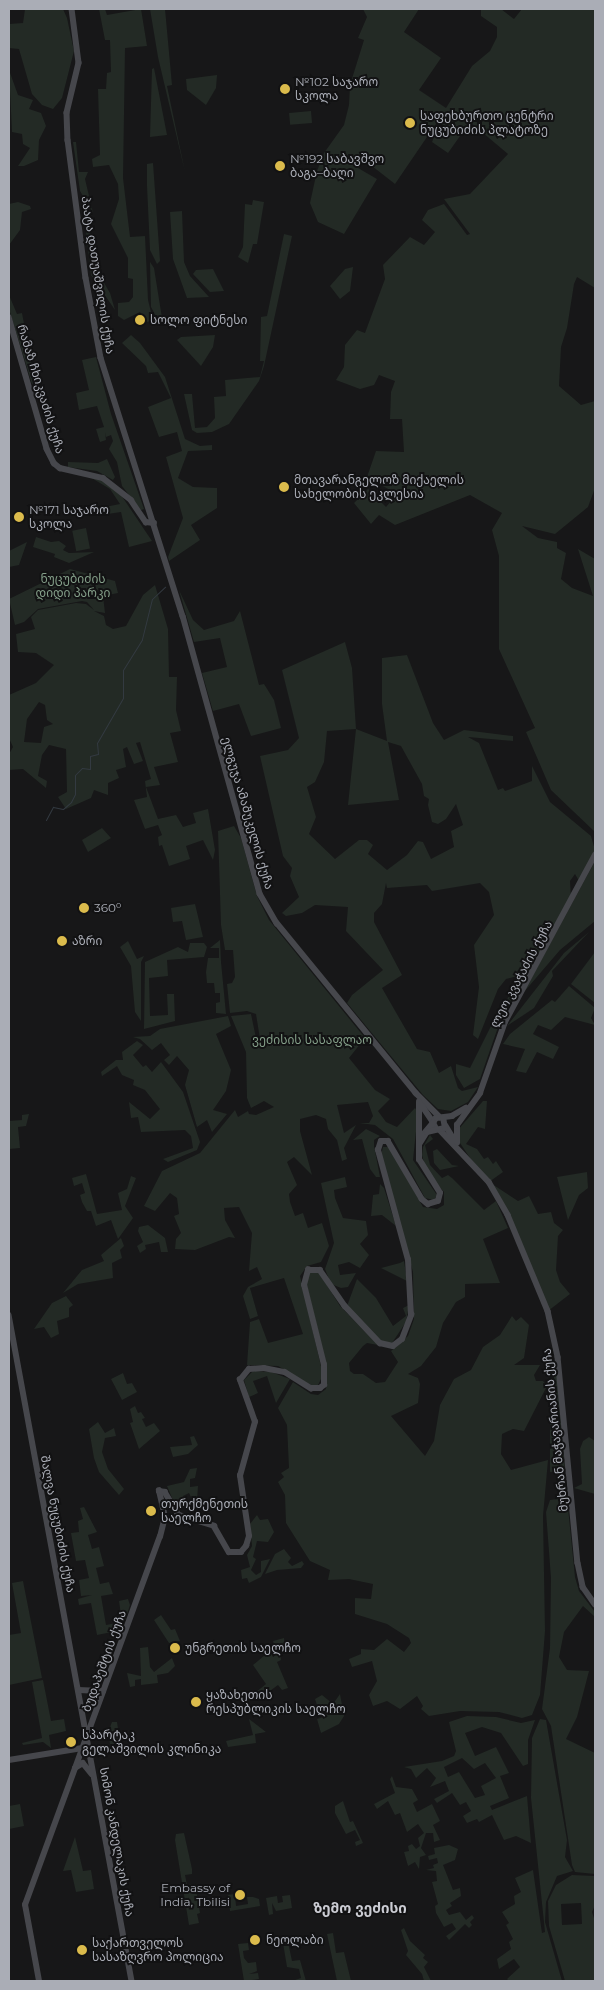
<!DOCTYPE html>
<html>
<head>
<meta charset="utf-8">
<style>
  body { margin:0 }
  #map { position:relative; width:604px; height:1990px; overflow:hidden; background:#171718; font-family:Montserrat,"Noto Sans Georgian",sans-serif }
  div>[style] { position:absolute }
  .green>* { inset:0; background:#232a25; transform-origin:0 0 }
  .stream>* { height:1px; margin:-0.5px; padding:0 0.5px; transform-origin:0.5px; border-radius:0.5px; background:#333a41 }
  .secondary>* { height:5.5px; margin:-2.75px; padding:0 2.75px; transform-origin:2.75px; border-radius:2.75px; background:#46474c }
  .dots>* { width:14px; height:14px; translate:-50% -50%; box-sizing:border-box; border:2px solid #121213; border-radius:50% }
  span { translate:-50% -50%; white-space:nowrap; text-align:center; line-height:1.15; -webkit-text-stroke:4px #121213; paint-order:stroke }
  .poi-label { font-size:12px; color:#aaadb6 }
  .left { translate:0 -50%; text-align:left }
  .right { translate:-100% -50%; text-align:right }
  .street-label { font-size:12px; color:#aaadb6 }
  .park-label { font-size:12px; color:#849f89 }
  .neighbourhood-label { font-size:14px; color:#cbccd3; font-weight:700 }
  .frame { position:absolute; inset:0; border:10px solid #aaadb6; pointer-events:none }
</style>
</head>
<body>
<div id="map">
  <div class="green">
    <div style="clip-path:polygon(25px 9px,63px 9px,67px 18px,74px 51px,62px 98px,53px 109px,42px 105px,32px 94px,19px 49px,9px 48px,9px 24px,23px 23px)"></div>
    <div style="clip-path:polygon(99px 9px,105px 9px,107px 15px,141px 9px,147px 46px,125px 48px,123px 178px,130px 237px,145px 236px,148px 300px,153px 320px,147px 322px,140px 312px,124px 320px,118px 316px,118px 303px,129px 302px,133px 297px,133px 279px,128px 278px,128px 258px,111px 224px,119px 199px,118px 184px,109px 165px,93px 167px,92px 159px,100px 155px,98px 89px,106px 89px,107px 73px,111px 72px,110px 40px,105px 40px)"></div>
    <div style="clip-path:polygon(150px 9px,165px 9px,172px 85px,167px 86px,185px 172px,158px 57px)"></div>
    <div style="clip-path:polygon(363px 9px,419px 9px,404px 32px,441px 58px,419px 90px,446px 108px,472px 66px,490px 51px,497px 37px,497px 27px,481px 16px,481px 9px,501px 9px,514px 19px,522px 9px,595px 9px,595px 288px,577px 277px,574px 284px,567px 328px,561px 347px,559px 386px,581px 405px,595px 401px,595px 488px,588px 507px,555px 534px,522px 526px,538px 538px,557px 542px,557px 548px,566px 553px,561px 579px,572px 588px,593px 596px,578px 549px,595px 559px,595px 832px,551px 790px,526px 732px,535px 728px,499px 649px,499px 556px,492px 530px,502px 513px,470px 495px,395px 525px,379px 515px,371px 524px,354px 503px,368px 489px,386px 507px,397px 494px,367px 477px,376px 451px,404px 452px,402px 419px,390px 419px,391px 392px,395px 381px,379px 375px,374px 385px,360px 389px,336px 380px,344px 367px,345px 345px,357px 330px,365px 333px,385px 279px,383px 265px,410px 237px,424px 245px,435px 232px,422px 220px,428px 210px,444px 204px,467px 235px,470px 234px,444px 199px,470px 194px,508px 154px,470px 122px,448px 153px,432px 142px,444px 112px,395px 184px,363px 159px,358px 168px,377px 179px,344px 234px,318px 222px,310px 203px,317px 171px,324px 153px,344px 125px,349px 105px,350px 85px,364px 40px,358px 38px,367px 17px)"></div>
    <div style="clip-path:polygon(154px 68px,167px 135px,150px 137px,152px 69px)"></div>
    <div style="clip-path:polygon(9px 70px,18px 95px,33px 100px,29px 109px,41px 113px,46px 126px,39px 140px,38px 160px,24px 166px,18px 166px,30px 148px,23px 144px,22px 134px,12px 132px)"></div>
    <div style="clip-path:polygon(217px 75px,216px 88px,206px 105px,187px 90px,186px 79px)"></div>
    <div style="left:311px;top:111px;width:12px;height:22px;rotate:85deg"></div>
    <div style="clip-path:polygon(73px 142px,76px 142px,79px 172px,88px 172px,85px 179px,93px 213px,80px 191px)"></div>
    <div style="clip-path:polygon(153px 163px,160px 261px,157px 264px,150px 250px,147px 186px,147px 164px)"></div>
    <div style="clip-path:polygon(253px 200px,264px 202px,257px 244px,253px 244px,248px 263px,238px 257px,243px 247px,245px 204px,252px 205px)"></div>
    <div style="clip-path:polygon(18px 202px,30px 206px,31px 209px,22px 212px,20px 230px,9px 245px,9px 204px)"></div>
    <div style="clip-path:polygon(83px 205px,89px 213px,91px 242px,97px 271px,110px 293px,115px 310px,91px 275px)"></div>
    <div style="clip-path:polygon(182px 211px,184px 262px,190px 276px,209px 297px,187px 298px,173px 259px,170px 212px)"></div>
    <div style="clip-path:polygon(284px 234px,292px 236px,264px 366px,259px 381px,229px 424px,212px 432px,197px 433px,192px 430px,184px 394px,192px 394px,195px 428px,207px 427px,215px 418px,214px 397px,226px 396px,225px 380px,260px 377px,264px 361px,260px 361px,261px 317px,267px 316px)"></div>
    <div style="clip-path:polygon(150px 262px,154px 268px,162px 318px,158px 320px,151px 307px)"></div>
    <div style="clip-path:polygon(353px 267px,350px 291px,340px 299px,330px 286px,345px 269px)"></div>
    <div style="clip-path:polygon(213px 269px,224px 291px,210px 292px,193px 274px,196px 270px)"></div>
    <div style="clip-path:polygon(9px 295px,17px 314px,22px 313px,35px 382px,32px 384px,9px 309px)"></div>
    <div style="clip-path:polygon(131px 335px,140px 343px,165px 377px,185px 439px,200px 446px,212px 445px,212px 450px,188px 451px,178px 478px,193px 487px,217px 488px,217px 508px,191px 525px,200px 540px,169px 561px,168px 557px,183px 518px,166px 457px,182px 451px,177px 432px,159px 437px,148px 407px,171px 398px,158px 372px,148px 373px,146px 366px,122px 343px)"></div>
    <div style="clip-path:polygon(215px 335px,213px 347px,201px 366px,177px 340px,181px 337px)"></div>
    <div style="clip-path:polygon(96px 357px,111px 414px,144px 509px,141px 510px,122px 486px,117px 462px,109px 449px,113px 441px,111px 435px,106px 437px,105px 432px,106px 440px,100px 442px,96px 429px,104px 427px,97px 406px,79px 410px,76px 393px,89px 390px,82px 360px)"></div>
    <div style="clip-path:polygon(107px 459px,115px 477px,113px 480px,97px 471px,68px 467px,68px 462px,98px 463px)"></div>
    <div style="clip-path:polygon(90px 477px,102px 479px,119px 492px,152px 541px,129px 547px,121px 512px,101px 515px,100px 508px,120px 504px,110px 489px)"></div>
    <div style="left:86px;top:528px;width:21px;height:14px;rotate:79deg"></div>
    <div style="clip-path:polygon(36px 537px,51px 542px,59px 541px,66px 546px,63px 550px,69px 553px,94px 552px,69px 563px,54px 557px,55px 554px,33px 547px)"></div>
    <div style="clip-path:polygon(27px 542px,19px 565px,9px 567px,9px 551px)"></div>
    <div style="clip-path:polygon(evenodd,70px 569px,115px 581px,118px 593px,103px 596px,105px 613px,94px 611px,104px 616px,106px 625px,113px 629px,126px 626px,143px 595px,155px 585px,168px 629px,169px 677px,177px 677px,176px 710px,181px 731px,170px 733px,178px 762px,154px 767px,160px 785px,146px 787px,158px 819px,176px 815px,183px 827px,196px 823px,193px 813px,208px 809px,215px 850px,213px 860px,203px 840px,186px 846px,190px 859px,169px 866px,162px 845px,159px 846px,158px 837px,162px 835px,158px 825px,145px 829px,134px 800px,147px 797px,145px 781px,151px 779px,140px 742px,136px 743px,143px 761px,134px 764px,127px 747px,123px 749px,126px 767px,116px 770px,119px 778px,108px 783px,108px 795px,94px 790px,91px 798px,66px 809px,58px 797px,67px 792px,66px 749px,49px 745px,42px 755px,38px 776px,47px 781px,46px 788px,23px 769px,9px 770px,9px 754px,13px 747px,9px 738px,9px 695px,36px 683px,54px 665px,36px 653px,18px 652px,16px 634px,35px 629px,31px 617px,38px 610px,76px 603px,86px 604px,94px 610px,87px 602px,82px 601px,38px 609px,24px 622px,15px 625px,9px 599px,70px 569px,39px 702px,45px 705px,47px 720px,53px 724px,44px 727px,41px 743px,24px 742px,27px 719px,39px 702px)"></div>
    <div style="clip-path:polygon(179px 590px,193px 620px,204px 630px,234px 621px,240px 611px,259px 685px,264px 684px,274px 700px,281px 728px,251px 736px,239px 704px,213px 711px,202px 673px,227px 667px,220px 638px,194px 642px)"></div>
    <div style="clip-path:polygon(evenodd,345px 642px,352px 668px,356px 729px,387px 741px,382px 704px,382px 658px,407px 655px,433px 723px,444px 740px,464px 730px,513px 736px,513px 741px,468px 737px,479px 743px,498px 790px,503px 788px,505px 791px,532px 781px,532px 766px,550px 802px,591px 836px,595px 850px,579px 881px,575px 874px,570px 881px,571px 898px,532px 967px,525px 974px,506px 979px,498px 989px,478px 1039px,473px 1035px,479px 987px,474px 945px,494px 915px,489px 892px,480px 883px,432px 891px,427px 885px,387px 888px,386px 883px,382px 904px,374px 913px,374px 922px,402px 975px,382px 988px,417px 1049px,430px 1052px,439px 1073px,451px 1066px,458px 1088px,462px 1091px,478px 1087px,468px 1102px,451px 1111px,438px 1109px,423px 1095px,347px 1003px,352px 995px,383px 970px,346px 931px,348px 907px,315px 905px,302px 913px,286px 916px,282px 913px,299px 897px,290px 876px,292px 868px,283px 856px,260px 756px,288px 750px,299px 738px,282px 670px,345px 642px,356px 729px,348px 805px,399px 800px,388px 742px,401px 746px,422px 784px,424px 796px,429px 799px,428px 805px,432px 822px,438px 824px,446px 819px,456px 804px,463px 825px,451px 831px,454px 847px,431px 859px,423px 842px,418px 841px,407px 855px,387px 870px,368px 854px,373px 845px,367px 840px,359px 840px,335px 859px,309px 834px,316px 817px,307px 787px,315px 782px,324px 762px,327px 731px,356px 729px)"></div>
    <div style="clip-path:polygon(234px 826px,241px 838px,257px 896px,269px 920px,365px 1038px,349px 1058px,375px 1090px,390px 1099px,378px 1111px,386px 1122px,397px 1127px,415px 1108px,418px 1112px,413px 1160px,437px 1195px,434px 1200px,425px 1198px,393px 1139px,375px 1125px,359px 1123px,369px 1123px,373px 1116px,368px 1102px,337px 1105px,344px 1133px,356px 1125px,344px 1148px,347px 1159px,342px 1161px,337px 1140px,328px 1129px,326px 1119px,316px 1115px,300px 1119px,300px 1131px,312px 1175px,294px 1157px,287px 1162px,297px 1185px,289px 1194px,290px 1202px,295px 1216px,303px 1213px,308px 1228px,322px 1223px,329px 1246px,321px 1262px,307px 1266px,300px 1276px,323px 1375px,318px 1385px,313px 1386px,278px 1366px,247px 1365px,250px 1322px,259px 1319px,268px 1343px,303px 1334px,284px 1278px,250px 1288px,258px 1316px,250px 1319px,243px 1296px,248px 1287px,262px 1279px,257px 1267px,249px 1271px,252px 1233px,239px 1207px,224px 1208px,225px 1220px,235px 1238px,229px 1237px,195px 1250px,175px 1249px,176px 1239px,181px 1233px,174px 1216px,179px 1214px,177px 1198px,170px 1193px,155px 1211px,144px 1206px,162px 1171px,200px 1153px,235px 1110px,238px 1117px,248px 1111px,249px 1114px,256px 1115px,274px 1107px,264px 1101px,251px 1108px,247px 1098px,246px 1052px,231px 1016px,251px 1014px,256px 1038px,260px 1039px,256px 1014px,247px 1011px,230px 1013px,227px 984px,232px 983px,235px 977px,233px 950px,225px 950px,221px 925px,218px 831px)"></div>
    <div style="clip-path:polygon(102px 828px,111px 838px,88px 852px,82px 840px)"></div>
    <div style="clip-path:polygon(595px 861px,595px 921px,560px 950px,524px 992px)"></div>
    <div style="clip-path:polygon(195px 904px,203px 937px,186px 940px,182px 921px,173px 922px,171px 908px)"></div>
    <div style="clip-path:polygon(589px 932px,552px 971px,553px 976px,534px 1008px,507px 1026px,564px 953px)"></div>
    <div style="clip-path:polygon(220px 940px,221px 962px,226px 1014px,216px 1013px,216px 1003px,220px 1002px,220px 993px,215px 993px,214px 983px,207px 983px,206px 972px,208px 958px,219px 958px,219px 948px,210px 948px)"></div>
    <div style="clip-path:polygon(128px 941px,137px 959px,144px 956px,141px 962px,141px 1021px,135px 1012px,131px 966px,120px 947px)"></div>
    <div style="clip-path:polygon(190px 943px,204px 943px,207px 947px,204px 957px,167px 960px,168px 976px,149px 978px,150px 1016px,168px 1015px,167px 994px,174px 994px,175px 1021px,144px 1029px,145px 962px,178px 947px,188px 952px)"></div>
    <div style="clip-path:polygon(595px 952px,594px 984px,595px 1003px,571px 984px)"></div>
    <div style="clip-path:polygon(569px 986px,595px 1008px,591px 1018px,595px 1025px,565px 1017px,551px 1030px,538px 1025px,533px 1034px,559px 1047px,553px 1059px,537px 1052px,526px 1073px,516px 1071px,525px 1049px,503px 1044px,510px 1034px,552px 1000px,555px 1002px)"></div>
    <div style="clip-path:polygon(513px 990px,516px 992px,497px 1030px,480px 1079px,464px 1088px,456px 1075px,456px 1064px,470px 1068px,495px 1018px)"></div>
    <div style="clip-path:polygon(228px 1016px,231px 1026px,216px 1034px,231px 1070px,226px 1091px,213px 1110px,227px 1114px,212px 1132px,207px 1120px,197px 1127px,185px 1085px,189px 1070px,177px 1056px,169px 1065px,164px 1060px,170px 1055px,161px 1043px,152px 1050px,140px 1039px,133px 1037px,150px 1036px,160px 1029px)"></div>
    <div style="clip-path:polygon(137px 1041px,143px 1045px,133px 1055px,143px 1067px,146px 1065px,152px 1072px,161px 1062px,183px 1092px,200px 1142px,197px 1150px,168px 1162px,163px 1159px,193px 1148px,191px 1136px,185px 1130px,141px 1132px,138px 1117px,131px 1118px,129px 1102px,150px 1119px,160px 1109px,145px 1090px,133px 1085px,134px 1080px,122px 1075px,117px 1066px,102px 1076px,101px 1072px,116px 1060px,123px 1060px,122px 1052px)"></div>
    <div style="clip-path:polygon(483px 1101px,487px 1101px,485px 1129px,478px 1127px,466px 1144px,477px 1149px,484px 1159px,488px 1157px,493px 1164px,496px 1161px,503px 1172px,489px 1182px,518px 1201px,529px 1196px,538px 1214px,551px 1212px,554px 1223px,563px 1230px,558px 1236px,556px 1270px,560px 1282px,570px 1294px,548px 1311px,508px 1215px,458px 1140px,457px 1131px)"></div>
    <div style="clip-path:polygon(29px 1114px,26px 1126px,18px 1127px,20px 1148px,9px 1149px,9px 1121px,22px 1120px,22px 1115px)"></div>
    <div style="clip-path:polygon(366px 1129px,380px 1136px,374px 1140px,374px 1146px,380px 1177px,376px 1177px,370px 1169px,362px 1139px,353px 1140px)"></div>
    <div style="clip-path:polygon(430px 1135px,433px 1139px,425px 1145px,430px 1165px,442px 1178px,448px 1175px,452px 1178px,484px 1210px,496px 1201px,508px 1228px,483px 1239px,500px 1283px,465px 1284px,465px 1297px,456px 1302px,443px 1323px,436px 1347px,421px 1366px,408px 1374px,418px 1378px,420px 1384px,418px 1403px,391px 1416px,425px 1456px,434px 1441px,440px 1405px,454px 1379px,471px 1370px,483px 1347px,500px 1335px,512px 1316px,516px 1321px,521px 1317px,529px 1325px,524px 1358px,514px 1365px,540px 1365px,534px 1375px,536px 1381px,543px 1381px,547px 1386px,524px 1431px,513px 1429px,502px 1434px,501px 1454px,511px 1470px,548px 1460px,543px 1516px,545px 1631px,540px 1695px,532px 1715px,522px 1718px,499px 1712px,460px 1711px,429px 1716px,421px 1709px,423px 1706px,417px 1696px,400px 1709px,387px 1701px,373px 1706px,369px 1695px,377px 1681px,372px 1661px,352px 1667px,349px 1659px,361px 1654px,361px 1649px,374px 1650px,387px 1639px,404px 1652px,411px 1643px,409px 1638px,387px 1624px,355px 1614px,355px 1598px,371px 1599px,373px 1584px,349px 1579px,328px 1580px,330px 1570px,310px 1561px,286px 1523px,285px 1495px,278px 1482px,284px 1477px,281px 1473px,289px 1468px,287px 1425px,278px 1408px,293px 1382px,311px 1394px,318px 1395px,326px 1389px,327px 1367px,306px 1282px,310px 1272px,318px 1271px,340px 1306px,378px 1345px,367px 1343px,363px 1346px,349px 1363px,350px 1371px,354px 1374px,363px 1374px,376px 1383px,385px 1382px,398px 1362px,391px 1351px,408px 1336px,414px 1319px,413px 1272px,381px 1155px,383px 1147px,389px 1147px,423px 1207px,437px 1209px,444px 1205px,444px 1192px,426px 1171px,422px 1155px,423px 1147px)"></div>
    <div style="clip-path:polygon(437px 1149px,452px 1165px,459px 1166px,440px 1170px,434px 1163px,433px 1151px)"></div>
    <div style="clip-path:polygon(587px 1172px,588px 1188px,579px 1195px,568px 1220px,557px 1177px)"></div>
    <div style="clip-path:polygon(86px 1174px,97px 1214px,122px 1210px,118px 1193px,127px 1189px,131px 1176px,136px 1178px,125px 1206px,133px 1218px,118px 1239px,111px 1220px,96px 1226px,91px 1211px,87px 1211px,82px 1202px,80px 1195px,85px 1193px,82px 1183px,74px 1186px,72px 1178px)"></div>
    <div style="clip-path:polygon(345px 1177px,347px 1187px,334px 1190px,335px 1198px,343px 1218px,366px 1221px,368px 1235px,360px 1244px,369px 1255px,360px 1268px,349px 1262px,338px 1265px,340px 1275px,356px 1273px,348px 1287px,341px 1288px,331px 1284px,325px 1269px,334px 1243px,321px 1183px)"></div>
    <div style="clip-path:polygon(380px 1184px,384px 1188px,396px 1226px,382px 1215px,371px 1216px,373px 1195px,379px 1194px)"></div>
    <div style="clip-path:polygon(148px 1225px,165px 1238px,168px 1252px,161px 1252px,159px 1242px,145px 1245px,146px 1249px,140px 1253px,137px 1246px,143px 1242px,138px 1231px,139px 1227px)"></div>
    <div style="clip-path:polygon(121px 1238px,124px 1246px,120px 1250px,122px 1258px,112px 1263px,113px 1278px,78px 1284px,63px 1293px,82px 1270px,104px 1261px,101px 1255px)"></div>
    <div style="clip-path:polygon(404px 1261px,407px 1281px,381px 1268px,400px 1263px)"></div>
    <div style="clip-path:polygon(357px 1279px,376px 1298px,393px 1326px,406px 1316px,403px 1308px,409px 1305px,406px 1322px,392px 1343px,381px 1341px,347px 1306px)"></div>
    <div style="clip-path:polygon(66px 1296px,73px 1305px,69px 1308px,69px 1317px,57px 1321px,59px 1334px,51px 1338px,44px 1327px,34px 1329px,52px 1303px)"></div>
    <div style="clip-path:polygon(553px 1370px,557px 1371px,565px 1471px,550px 1472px,550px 1420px,556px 1392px)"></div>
    <div style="clip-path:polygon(253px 1371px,271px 1372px,290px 1379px,276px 1403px,267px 1376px,253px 1381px,258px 1393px,249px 1397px,244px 1380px)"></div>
    <div style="clip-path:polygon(123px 1373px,127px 1384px,132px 1383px,137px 1392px,122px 1400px,111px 1379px)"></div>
    <div style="clip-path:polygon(135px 1406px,138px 1413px,141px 1412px,145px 1418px,142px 1419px,146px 1427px,154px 1423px,160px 1431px,139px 1449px,130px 1423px,133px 1422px,130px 1409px)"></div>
    <div style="clip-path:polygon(98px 1422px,105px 1433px,114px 1428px,116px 1436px,105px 1438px,102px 1452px,108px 1469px,124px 1489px,119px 1495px,99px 1472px,94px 1458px,89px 1429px)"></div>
    <div style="clip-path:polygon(194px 1436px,198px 1445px,188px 1454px,173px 1457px,170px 1447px,192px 1445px,190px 1437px)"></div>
    <div style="clip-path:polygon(589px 1437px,595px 1441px,595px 1494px,574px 1488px,582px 1484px,580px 1449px,583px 1441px)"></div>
    <div style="clip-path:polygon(197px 1468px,195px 1478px,190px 1479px,190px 1487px,198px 1486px,197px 1501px,194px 1503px,189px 1493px,183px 1496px,185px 1500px,175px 1505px,167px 1486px,184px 1482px,190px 1469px)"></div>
    <div style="clip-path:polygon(567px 1498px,575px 1577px,579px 1591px,595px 1612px,595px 1617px,583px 1606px,564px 1632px,559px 1657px,567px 1670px,589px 1671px,577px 1717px,566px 1739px,595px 1753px,595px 1874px,575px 1872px,572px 1865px,551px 1726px,542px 1709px,550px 1648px,551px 1578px,546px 1512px,550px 1500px)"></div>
    <div style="clip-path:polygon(84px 1507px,97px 1532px,88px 1535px,92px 1549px,99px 1547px,104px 1566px,96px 1568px,100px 1584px,109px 1582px,113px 1594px,101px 1596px,106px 1625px,122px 1622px,119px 1601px,128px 1599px,130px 1605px,122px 1630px,97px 1635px,91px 1603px,79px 1605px,78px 1599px,92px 1595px,81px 1596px,79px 1580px,89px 1578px,85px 1560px,76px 1561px,71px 1533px,79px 1532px,78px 1521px,83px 1519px,80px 1508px)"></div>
    <div style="clip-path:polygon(257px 1515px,260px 1520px,268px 1519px,274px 1532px,268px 1542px,257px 1541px,253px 1557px,256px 1559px,251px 1570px,256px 1575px,261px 1572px,261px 1561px,270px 1559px,261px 1577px,249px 1583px,247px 1578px,242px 1579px,241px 1570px,250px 1567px,247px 1555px,252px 1546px,250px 1524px)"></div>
    <div style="clip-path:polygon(284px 1549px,291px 1558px,288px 1562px,292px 1566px,302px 1561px,304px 1564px,301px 1568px,277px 1570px,265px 1574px,275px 1554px)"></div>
    <div style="clip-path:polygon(23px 1581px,42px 1678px,9px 1685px,9px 1635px,21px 1633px,12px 1583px)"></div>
    <div style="clip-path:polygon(161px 1615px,171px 1630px,175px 1629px,180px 1641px,169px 1643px,154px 1620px)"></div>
    <div style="clip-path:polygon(284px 1638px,285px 1650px,280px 1653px,281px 1660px,277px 1662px,288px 1688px,282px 1690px,278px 1685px,259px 1699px,255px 1693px,266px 1684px,253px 1665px,265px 1655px,264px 1650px,275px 1647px,273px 1641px)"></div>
    <div style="clip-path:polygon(148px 1647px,150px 1667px,154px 1672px,172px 1658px,175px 1666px,168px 1673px,157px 1675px,158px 1683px,141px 1685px,141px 1679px,135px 1680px,135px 1686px,130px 1687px,127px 1673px,141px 1676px,140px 1648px)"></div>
    <div style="clip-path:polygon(43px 1680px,51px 1721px,64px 1719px,66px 1731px,49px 1735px,51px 1748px,43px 1742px,23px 1745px,22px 1743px,42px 1738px,32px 1682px)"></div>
    <div style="clip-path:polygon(340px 1694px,344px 1716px,339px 1724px,321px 1733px,317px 1719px,324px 1717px,325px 1709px,318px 1708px,315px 1699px,322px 1695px,333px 1704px)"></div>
    <div style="clip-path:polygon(evenodd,467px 1716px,496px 1717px,521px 1723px,535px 1720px,528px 1740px,528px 1764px,523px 1766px,501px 1733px,482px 1727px,465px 1733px,475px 1756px,496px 1747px,509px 1773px,500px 1776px,509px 1798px,490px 1806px,492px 1810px,527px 1796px,531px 1843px,516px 1836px,504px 1840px,492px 1815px,479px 1822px,477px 1819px,467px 1823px,463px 1816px,471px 1811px,466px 1802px,460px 1805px,452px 1793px,437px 1803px,434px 1799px,449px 1791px,445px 1781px,430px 1787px,436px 1778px,427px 1768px,416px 1778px,411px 1769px,404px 1767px,442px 1761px,454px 1756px,456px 1751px,449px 1722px,467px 1716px,462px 1758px,474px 1769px,485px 1763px,496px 1778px,481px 1786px,485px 1795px,475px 1798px,459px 1772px,448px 1777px,444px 1767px,462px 1758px)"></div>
    <div style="clip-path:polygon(249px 1719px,266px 1732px,255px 1734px,256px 1743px,228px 1747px,226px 1741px,253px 1735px)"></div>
    <div style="clip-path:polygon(540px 1719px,546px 1720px,567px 1840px,565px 1857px,573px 1871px,557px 1876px,546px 1902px,545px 1922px,562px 1981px,509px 1981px,507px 1979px,520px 1967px,514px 1959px,499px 1969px,497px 1959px,511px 1949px,509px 1942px,513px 1939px,506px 1925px,509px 1923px,502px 1912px,515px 1904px,514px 1896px,521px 1892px,515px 1878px,533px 1870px,542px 1933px,545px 1932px,531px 1798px,532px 1738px)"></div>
    <div style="clip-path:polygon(112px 1722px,117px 1722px,121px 1748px,136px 1746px,112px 1755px,108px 1732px)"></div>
    <div style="clip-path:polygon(392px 1776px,396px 1787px,412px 1789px,418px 1800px,413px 1803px,417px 1812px,432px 1804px,440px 1821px,433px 1825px,440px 1840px,434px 1842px,433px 1833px,426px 1833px,421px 1848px,426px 1855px,420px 1857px,419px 1869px,415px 1862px,408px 1866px,404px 1852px,409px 1851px,408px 1846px,412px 1844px,416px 1849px,420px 1846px,418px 1838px,424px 1833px,418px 1824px,407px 1832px,400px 1813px,395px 1815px,388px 1801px,377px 1809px,374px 1804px,395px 1793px,390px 1779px)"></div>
    <div style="clip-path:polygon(343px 1801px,350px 1822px,353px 1821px,363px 1843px,356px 1846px,355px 1842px,360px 1840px,355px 1830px,346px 1834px,335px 1813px,335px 1806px)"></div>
    <div style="clip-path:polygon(20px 1804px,24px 1826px,9px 1829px,9px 1806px)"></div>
    <div style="clip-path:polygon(184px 1833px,192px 1869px,192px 1874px,185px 1875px,187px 1885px,195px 1884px,200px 1913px,197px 1914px,199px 1923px,189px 1925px,175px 1840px,176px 1834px)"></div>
    <div style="clip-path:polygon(75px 1837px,83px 1871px,91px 1870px,94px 1889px,76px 1892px,71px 1870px,63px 1871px)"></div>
    <div style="clip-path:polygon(449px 1845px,458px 1849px,455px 1860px,443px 1865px,453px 1890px,460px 1888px,461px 1896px,450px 1903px,452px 1906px,446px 1910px,449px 1915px,460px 1912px,466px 1920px,472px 1915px,474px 1918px,470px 1922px,472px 1925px,469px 1928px,465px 1924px,449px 1940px,446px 1936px,456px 1929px,452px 1923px,444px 1927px,436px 1913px,435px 1906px,438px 1904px,432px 1882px,437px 1881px,436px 1871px,426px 1870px,434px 1868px,433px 1865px,438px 1863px,437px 1858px,429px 1860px,428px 1856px,435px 1854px,434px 1848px)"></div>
    <div style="clip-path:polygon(evenodd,572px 1875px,595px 1876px,595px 1905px,592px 1912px,595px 1921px,595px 1981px,565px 1981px,549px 1926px,548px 1901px,556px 1885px,572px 1875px,581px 1903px,582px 1924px,562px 1925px,561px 1904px,581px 1903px)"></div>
    <div style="clip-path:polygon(235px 1894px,236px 1906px,248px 1904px,247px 1897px,253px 1897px,259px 1899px,260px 1906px,230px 1911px,228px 1895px)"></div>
    <div style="clip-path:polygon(290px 1895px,292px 1908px,276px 1911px,272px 1903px,273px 1914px,269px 1915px,266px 1898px,277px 1896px,278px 1903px,283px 1902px,282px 1896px)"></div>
    <div style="clip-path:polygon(404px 1928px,410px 1941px,425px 1955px,423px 1958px,428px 1962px,424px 1967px,431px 1981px,424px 1981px,422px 1974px,406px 1955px,408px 1951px,401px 1930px)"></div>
    <div style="clip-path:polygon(333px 1933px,336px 1953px,344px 1952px,351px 1981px,337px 1981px,327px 1934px)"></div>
    <div style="clip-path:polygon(288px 1942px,292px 1961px,300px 1960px,306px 1981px,292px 1981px,301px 1978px,299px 1969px,287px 1967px,283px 1943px)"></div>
    <div style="clip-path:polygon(248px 1943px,249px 1950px,243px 1951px,244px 1958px,248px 1963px,256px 1962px,257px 1971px,249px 1974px,258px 1973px,259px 1979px,244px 1981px,238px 1944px)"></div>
  </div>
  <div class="stream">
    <div style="left:46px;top:820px;width:15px;rotate:-62deg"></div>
    <div style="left:53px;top:807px;width:10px;rotate:11deg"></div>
    <div style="left:63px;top:809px;width:11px;rotate:-41deg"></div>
    <div style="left:71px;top:802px;width:9px;rotate:-63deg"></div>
    <div style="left:75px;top:794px;width:19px;rotate:-90deg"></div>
    <div style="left:75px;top:775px;width:10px;rotate:-45deg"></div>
    <div style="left:82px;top:768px;width:8px;rotate:7deg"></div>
    <div style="left:90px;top:769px;width:13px;rotate:-90deg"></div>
    <div style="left:90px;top:756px;width:8px;rotate:-14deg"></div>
    <div style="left:98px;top:754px;width:11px;rotate:-95deg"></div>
    <div style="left:97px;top:743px;width:52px;rotate:-60deg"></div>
    <div style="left:123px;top:698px;width:28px;rotate:-90deg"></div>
    <div style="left:123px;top:670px;width:36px;rotate:-58deg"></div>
    <div style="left:142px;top:639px;width:41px;rotate:-76deg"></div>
    <div style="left:152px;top:599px;width:18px;rotate:-43deg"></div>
  </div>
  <div class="secondary">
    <div style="left:72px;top:9px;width:54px;rotate:82.6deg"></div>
    <div style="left:79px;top:63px;width:51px;rotate:103.5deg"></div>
    <div style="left:67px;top:113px;width:27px;rotate:88deg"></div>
    <div style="left:68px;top:140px;width:139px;rotate:82.6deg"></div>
    <div style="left:86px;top:278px;width:81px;rotate:79.4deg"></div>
    <div style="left:101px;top:358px;width:271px;rotate:72.4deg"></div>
    <div style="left:183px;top:616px;width:288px;rotate:74.5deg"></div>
    <div style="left:260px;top:894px;width:34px;rotate:60deg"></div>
    <div style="left:277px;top:923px;width:220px;rotate:50.7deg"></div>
    <div style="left:416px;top:1093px;width:34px;rotate:45deg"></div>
    <div style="left:9px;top:317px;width:137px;rotate:73.9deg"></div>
    <div style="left:47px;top:449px;width:16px;rotate:63deg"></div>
    <div style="left:54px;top:463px;width:8px;rotate:40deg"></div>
    <div style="left:60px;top:468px;width:44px;rotate:13.1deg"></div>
    <div style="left:103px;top:478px;width:36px;rotate:38deg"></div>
    <div style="left:131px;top:500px;width:27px;rotate:56deg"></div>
    <div style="left:146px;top:522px;width:8px;rotate:7deg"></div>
    <div style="left:421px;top:1104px;width:22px;rotate:56deg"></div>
    <div style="left:446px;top:1126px;width:17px;rotate:59deg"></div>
    <div style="left:436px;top:1129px;width:7px;rotate:-117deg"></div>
    <div style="left:433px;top:1123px;width:6px;rotate:-59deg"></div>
    <div style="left:436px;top:1118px;width:16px;rotate:-7deg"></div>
    <div style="left:452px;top:1116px;width:16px;rotate:-30deg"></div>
    <div style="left:440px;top:1130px;width:71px;rotate:46.7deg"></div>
    <div style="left:489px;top:1182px;width:38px;rotate:60deg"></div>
    <div style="left:508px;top:1215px;width:104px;rotate:67.4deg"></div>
    <div style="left:548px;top:1311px;width:47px;rotate:77.7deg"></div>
    <div style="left:558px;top:1357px;width:207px;rotate:84.5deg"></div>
    <div style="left:578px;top:1563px;width:25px;rotate:78deg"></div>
    <div style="left:583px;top:1587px;width:21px;rotate:55deg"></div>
    <div style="left:422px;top:1136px;width:17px;rotate:-50deg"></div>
    <div style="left:420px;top:1143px;width:13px;rotate:-58deg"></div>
    <div style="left:427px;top:1132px;width:18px;rotate:-13deg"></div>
    <div style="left:445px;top:1128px;width:10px;rotate:-101deg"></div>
    <div style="left:457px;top:1143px;width:18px;rotate:-90deg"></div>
    <div style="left:457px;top:1125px;width:39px;rotate:-54deg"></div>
    <div style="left:480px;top:1093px;width:75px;rotate:-70.6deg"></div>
    <div style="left:505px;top:1022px;width:190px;rotate:-61.7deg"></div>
    <div style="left:9px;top:1315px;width:677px;rotate:79.54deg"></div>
    <div style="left:78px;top:1690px;width:25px;rotate:2deg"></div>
    <div style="left:9px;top:1760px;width:74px;rotate:-9.3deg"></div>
    <div style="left:75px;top:1768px;width:9px;rotate:-32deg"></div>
    <div style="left:83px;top:1763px;width:14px;rotate:51deg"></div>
    <div style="left:39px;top:1981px;width:77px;rotate:-100.4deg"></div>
    <div style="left:25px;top:1905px;width:392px;rotate:-69.9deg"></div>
    <div style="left:160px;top:1537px;width:21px;rotate:-76deg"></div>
    <div style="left:165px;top:1517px;width:27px;rotate:-103deg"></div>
    <div style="left:159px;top:1491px;width:6px;rotate:9deg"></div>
    <div style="left:165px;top:1492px;width:27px;rotate:59deg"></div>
    <div style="left:179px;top:1515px;width:37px;rotate:17deg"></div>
    <div style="left:214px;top:1526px;width:30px;rotate:60deg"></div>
    <div style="left:229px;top:1552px;width:12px"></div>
    <div style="left:241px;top:1552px;width:8px;rotate:-50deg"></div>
    <div style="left:246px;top:1546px;width:10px;rotate:-73deg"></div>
    <div style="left:249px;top:1536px;width:61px;rotate:-98.5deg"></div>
    <div style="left:240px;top:1476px;width:56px;rotate:-74.5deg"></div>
    <div style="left:255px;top:1422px;width:45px;rotate:-109.7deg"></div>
    <div style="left:240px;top:1380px;width:14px;rotate:-51deg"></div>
    <div style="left:249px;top:1369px;width:15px;rotate:-4deg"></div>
    <div style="left:264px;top:1368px;width:21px;rotate:11deg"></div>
    <div style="left:285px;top:1372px;width:31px;rotate:32deg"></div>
    <div style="left:311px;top:1388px;width:9px"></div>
    <div style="left:320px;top:1388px;width:5px;rotate:-37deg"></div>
    <div style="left:324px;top:1385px;width:20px;rotate:-90deg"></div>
    <div style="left:324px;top:1365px;width:82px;rotate:-104deg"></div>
    <div style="left:304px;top:1285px;width:16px;rotate:-75deg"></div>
    <div style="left:308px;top:1270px;width:12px"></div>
    <div style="left:320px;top:1270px;width:44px;rotate:55.2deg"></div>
    <div style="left:345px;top:1306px;width:51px;rotate:46.6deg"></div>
    <div style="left:380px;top:1343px;width:13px;rotate:13deg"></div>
    <div style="left:393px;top:1346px;width:11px;rotate:-38deg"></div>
    <div style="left:402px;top:1339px;width:26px;rotate:-69deg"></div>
    <div style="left:411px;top:1315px;width:55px;rotate:-93.1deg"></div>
    <div style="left:408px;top:1260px;width:114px;rotate:-105.3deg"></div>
    <div style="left:378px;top:1150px;width:9px;rotate:-72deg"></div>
    <div style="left:381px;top:1141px;width:7px"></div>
    <div style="left:388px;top:1141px;width:67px;rotate:59.6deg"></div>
    <div style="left:422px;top:1199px;width:8px;rotate:40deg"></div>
    <div style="left:428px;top:1204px;width:10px;rotate:-17deg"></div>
    <div style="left:438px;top:1201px;width:8px;rotate:-76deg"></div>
    <div style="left:440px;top:1193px;width:39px;rotate:-122deg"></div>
    <div style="left:419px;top:1160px;width:58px;rotate:-90deg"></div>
  </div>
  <div class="dots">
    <div style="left:285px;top:89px;background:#dbbb4c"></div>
    <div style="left:410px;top:123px;background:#dbbb4c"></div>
    <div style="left:280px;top:166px;background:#dbbb4c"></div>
    <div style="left:140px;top:320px;background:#dbbb4c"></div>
    <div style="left:284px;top:487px;background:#dbbb4c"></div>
    <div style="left:19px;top:517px;background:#dbbb4c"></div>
    <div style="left:84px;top:908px;background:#dbbb4c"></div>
    <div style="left:62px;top:941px;background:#dbbb4c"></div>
    <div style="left:151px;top:1511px;background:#dbbb4c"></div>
    <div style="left:175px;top:1648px;background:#dbbb4c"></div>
    <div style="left:196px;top:1702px;background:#dbbb4c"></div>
    <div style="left:71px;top:1742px;background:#dbbb4c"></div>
    <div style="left:240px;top:1895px;background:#dbbb4c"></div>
    <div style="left:255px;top:1940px;background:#dbbb4c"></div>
    <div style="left:82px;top:1950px;background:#dbbb4c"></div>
  </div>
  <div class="poi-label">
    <span class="left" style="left:295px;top:89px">№102 საჯარო<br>სკოლა</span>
    <span class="left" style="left:420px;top:123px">საფეხბურთო ცენტრი<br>ნუცუბიძის პლატოზე</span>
    <span class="left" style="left:290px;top:166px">№192 საბავშვო<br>ბაგა–ბაღი</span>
    <span class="left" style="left:150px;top:320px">სოლო ფიტნესი</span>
    <span class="left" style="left:294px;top:487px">მთავარანგელოზ მიქაელის<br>სახელობის ეკლესია</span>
    <span class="left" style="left:29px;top:517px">№171 საჯარო<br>სკოლა</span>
    <span class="left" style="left:94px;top:908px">360⁰</span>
    <span class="left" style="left:72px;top:941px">აზრი</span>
    <span class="left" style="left:161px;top:1511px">თურქმენეთის<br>საელჩო</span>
    <span class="left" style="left:185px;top:1648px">უნგრეთის საელჩო</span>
    <span class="left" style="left:206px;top:1702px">ყაზახეთის<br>რესპუბლიკის საელჩო</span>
    <span class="left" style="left:82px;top:1742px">სპარტაკ<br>გელაშვილის კლინიკა</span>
    <span class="right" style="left:230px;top:1895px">Embassy of<br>India, Tbilisi</span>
    <span class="left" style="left:266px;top:1940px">ნეოლაბი</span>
    <span class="left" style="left:92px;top:1950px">საქართველოს<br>სასაზღვრო პოლიცია</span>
  </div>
  <div class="street-label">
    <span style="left:98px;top:275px;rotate:81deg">პაატა დათუაშვილის ქუჩა</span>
    <span style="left:41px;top:389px;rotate:73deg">რამაზ ჩხიკვაძის ქუჩა</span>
    <span style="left:248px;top:813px;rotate:74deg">ელგუჯა ამაშუკელის ქუჩა</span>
    <span style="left:521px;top:974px;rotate:-62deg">ლეო კვაჭაძის ქუჩა</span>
    <span style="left:555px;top:1430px;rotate:-96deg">მუხრან მაჭავარიანის ქუჩა</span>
    <span style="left:58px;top:1524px;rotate:79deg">შალვა ნუცუბიძის ქუჩა</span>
    <span style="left:104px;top:1661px;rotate:-70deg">ბუდაპეშტის ქუჩა</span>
    <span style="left:117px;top:1842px;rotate:80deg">სიმონ კანდელაკის ქუჩა</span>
  </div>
  <div class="park-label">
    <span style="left:73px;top:586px">ნუცუბიძის<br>დიდი პარკი</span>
    <span style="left:312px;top:1040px">ვეძისის სასაფლაო</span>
  </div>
  <div class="neighbourhood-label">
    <span style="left:360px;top:1908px">ზემო ვეძისი</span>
  </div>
  <div class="frame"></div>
</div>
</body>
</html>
